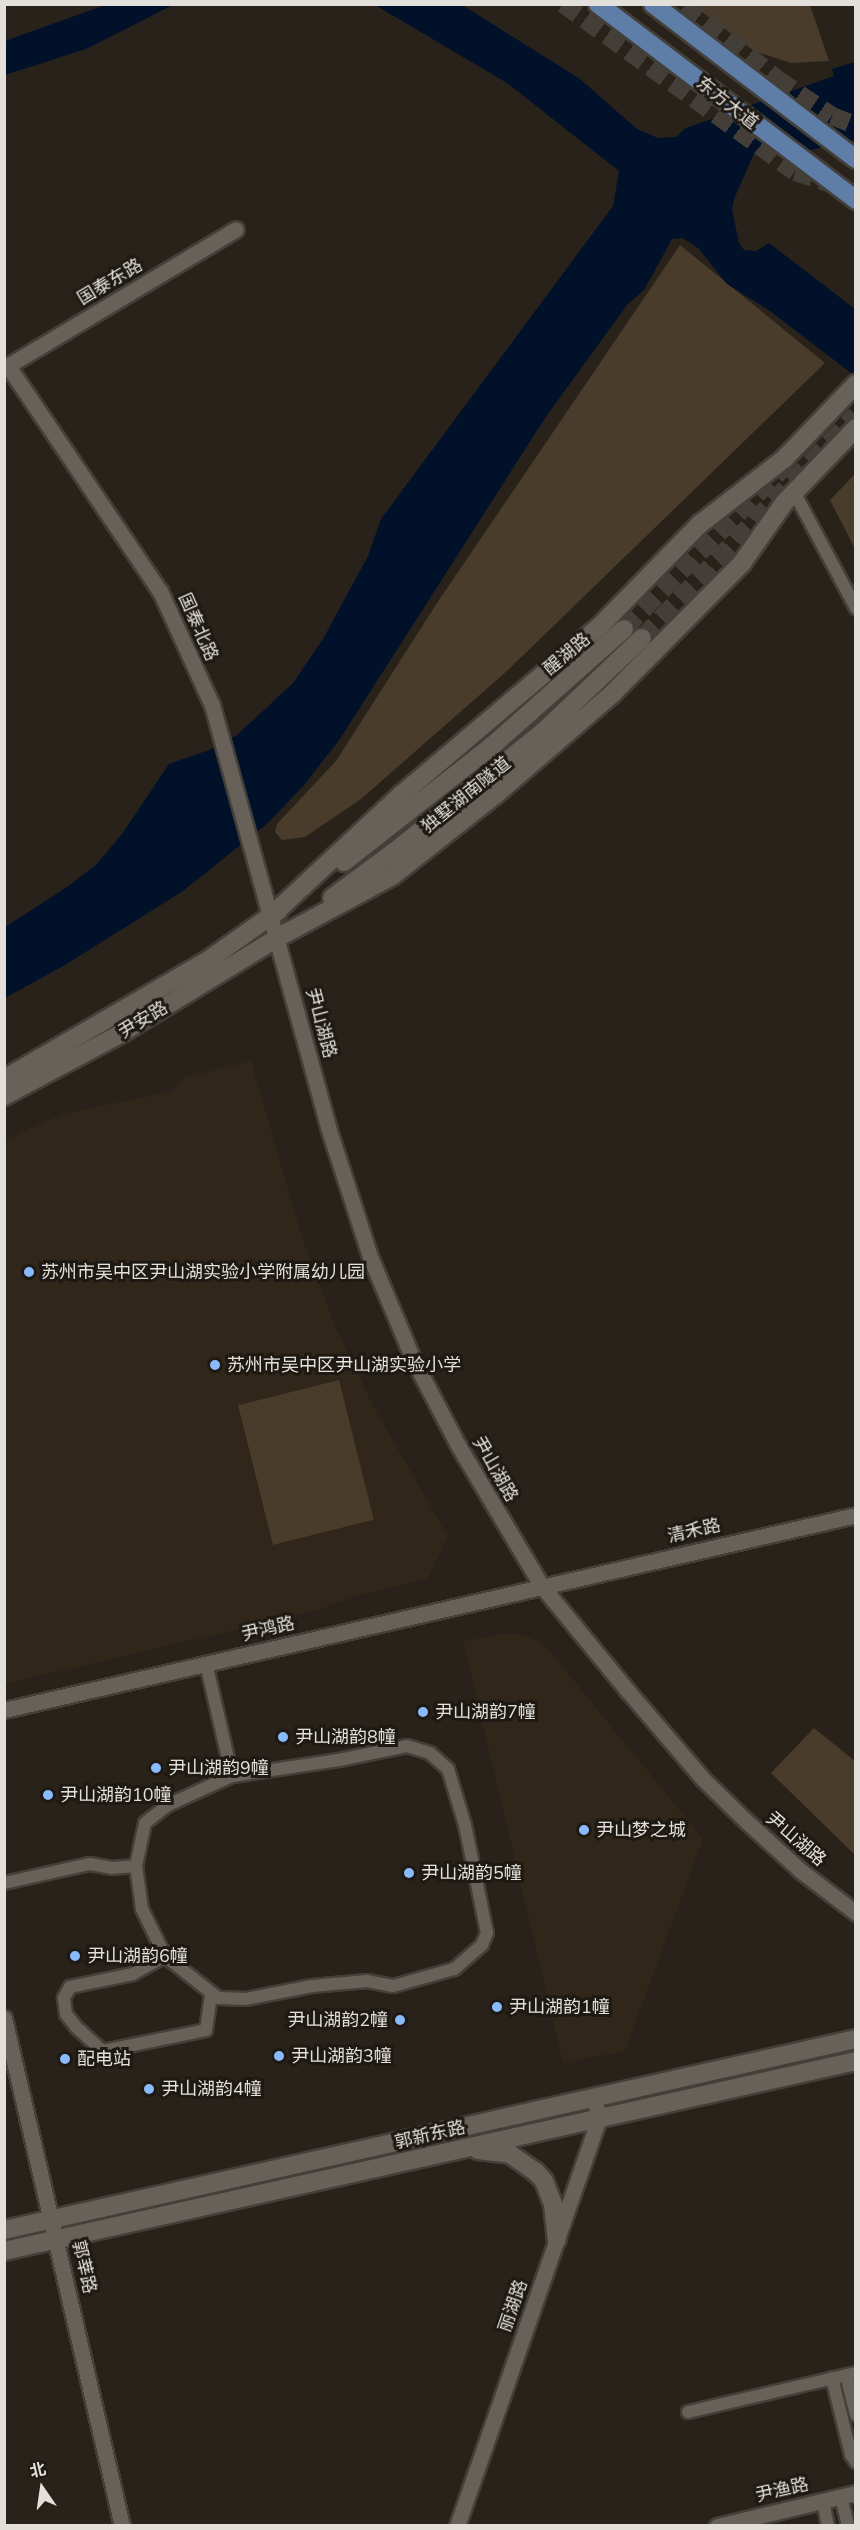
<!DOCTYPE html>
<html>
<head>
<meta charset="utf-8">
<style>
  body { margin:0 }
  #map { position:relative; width:860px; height:2530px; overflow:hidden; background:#28221b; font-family:"Nunito Sans","Noto Sans SC",sans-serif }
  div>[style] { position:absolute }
  .built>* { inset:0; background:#30271a }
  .green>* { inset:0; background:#493c2a; transform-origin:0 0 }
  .water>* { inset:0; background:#01112a }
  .secondary-tunnel>* { height:18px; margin-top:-9px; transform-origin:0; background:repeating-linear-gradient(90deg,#443e38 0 18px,transparent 0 27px) }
  .primary-tunnel>* { height:18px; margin-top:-9px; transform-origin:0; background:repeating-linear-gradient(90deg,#443e38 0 18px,transparent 0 27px) }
  .roads { filter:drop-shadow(2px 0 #433f39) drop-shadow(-2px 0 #433f39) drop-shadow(0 2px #433f39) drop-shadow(0 -2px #433f39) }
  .minor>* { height:12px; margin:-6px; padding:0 6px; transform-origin:6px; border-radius:6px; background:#686159 }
  .tertiary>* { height:15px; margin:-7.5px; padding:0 7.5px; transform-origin:7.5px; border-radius:7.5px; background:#686159 }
  .secondary>* { height:18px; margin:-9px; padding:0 9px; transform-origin:9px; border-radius:9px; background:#686159 }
  .primary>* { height:18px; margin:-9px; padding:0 9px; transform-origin:9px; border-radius:9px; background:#5e7ea8 }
  .dots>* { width:16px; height:16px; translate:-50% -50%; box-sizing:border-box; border:3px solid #1e1912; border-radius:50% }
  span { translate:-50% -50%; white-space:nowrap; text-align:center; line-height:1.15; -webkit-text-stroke:6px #1e1912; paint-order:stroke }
  .street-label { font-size:18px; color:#e3e0db }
  .poi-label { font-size:18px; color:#e3e0db }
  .left { translate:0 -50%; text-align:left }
  .right { translate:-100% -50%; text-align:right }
  .frame { position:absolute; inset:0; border:6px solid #e3e0db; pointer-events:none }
  .north { position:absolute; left:12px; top:2458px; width:60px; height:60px; -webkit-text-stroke:4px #1e1912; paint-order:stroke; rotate:347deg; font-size:16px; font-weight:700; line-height:24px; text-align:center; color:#e3e0db }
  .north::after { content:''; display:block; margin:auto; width:21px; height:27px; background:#e3e0db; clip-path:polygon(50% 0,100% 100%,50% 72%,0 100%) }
</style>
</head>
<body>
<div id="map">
  <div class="built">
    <div style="clip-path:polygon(251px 1061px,302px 1237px,335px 1326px,376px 1411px,448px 1536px,428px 1579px,359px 1595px,315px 1611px,5px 1684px,4px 1140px,63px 1114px,173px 1091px,183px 1078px)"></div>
    <div style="clip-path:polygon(503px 1634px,523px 1635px,544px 1644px,703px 1839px,625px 2051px,563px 2063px,463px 1641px)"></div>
  </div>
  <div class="green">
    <div style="clip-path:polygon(693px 5px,810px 5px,829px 61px,791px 63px,754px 51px)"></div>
    <div style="clip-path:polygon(680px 245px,825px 363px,507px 671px,361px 799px,305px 837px,282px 840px,275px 832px,277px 824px,336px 761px,437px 603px)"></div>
    <div style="clip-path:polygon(855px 474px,855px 549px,830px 500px)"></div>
    <div style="left:339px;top:1380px;width:144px;height:104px;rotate:76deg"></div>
    <div style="clip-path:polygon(814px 1728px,855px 1761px,855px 1855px,771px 1773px)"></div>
  </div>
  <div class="water">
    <div style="clip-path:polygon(105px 5px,173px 5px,86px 49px,5px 75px,5px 41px)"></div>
    <div style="clip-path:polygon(375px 5px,462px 5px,580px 79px,637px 129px,658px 138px,676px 137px,686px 128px,834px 76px,832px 69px,855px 62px,855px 140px,784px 156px,766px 148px,756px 149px,734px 199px,732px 209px,739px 243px,744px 250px,756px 251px,769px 243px,855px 309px,855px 376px,770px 311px,727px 284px,698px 248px,682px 238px,672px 239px,644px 290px,627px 305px,547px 415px,340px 739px,304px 785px,268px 823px,183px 891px,65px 965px,5px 998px,5px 927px,67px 887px,97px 864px,122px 834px,169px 764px,209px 750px,237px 735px,293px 683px,323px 639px,368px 556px,381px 519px,613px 206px,619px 171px,507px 83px)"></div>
  </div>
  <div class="secondary-tunnel">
    <div style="left:624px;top:629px;width:232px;rotate:-45.3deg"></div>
    <div style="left:642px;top:638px;width:309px;rotate:-46.2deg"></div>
  </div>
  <div class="primary-tunnel">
    <div style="left:563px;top:4px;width:286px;rotate:35.9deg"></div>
    <div style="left:795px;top:172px;width:42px;rotate:18deg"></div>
    <div style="left:686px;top:4px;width:118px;rotate:39.5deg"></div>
    <div style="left:777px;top:79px;width:66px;rotate:33.9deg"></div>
    <div style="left:832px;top:116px;width:26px;rotate:21deg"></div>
  </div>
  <div class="roads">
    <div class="minor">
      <div style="left:794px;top:492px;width:132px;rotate:61.9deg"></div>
      <div style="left:206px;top:1663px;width:116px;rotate:77deg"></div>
      <div style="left:4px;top:1883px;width:88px;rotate:-12.5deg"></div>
      <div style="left:90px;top:1864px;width:22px;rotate:10deg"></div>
      <div style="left:112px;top:1868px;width:24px;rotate:-5deg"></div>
      <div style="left:136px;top:1866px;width:44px;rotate:-78.2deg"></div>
      <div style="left:145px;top:1823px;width:29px;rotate:-38deg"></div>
      <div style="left:168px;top:1805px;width:70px;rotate:-24.4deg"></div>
      <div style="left:232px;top:1776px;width:108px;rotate:-8.5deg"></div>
      <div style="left:339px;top:1760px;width:69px;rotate:-11.6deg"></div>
      <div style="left:407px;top:1746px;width:24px;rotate:17deg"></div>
      <div style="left:430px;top:1753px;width:24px;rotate:42deg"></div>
      <div style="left:448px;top:1769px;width:59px;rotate:73.1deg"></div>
      <div style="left:465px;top:1825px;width:110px;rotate:78.5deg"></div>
      <div style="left:487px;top:1933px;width:13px;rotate:113deg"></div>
      <div style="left:482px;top:1945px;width:37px;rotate:139deg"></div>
      <div style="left:454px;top:1969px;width:63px;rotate:164.4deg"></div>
      <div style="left:393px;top:1986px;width:26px;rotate:-169deg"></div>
      <div style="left:367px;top:1981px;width:55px;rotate:174.8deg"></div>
      <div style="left:312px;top:1986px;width:67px;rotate:168.9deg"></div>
      <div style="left:246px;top:1999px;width:28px;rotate:-178deg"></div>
      <div style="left:218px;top:1998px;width:68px;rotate:-141.6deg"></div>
      <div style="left:165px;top:1956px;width:52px;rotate:-116.1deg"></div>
      <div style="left:142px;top:1909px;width:43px;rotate:-97.9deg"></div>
      <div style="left:165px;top:1956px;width:37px;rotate:151deg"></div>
      <div style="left:133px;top:1974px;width:64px;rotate:168.3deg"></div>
      <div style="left:70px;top:1987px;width:13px;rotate:119deg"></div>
      <div style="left:64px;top:1998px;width:16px;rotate:83deg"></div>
      <div style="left:66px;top:2014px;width:16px;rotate:52deg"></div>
      <div style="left:76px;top:2027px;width:36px;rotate:42deg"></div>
      <div style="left:103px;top:2051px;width:105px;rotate:-11.5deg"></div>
      <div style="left:206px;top:2030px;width:35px;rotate:-82deg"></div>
      <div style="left:846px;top:2375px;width:41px;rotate:76deg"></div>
      <div style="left:832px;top:2378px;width:79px;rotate:76.1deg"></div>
      <div style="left:851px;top:2455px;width:9px;rotate:54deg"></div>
      <div style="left:688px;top:2412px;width:172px;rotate:-13.1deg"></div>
      <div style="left:841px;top:2497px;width:30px;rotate:76deg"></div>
      <div style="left:823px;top:2501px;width:25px;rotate:79deg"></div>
    </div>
    <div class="tertiary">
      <div style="left:8px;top:366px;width:272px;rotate:56deg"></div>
      <div style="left:160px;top:591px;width:125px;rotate:65.5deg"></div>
      <div style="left:212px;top:705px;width:438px;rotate:74.6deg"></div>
      <div style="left:328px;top:1127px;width:139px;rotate:72deg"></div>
      <div style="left:371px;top:1259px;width:108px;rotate:67.2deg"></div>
      <div style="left:413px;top:1359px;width:97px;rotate:62.4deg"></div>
      <div style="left:458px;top:1445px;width:163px;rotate:59.3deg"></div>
      <div style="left:541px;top:1585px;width:136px;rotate:50.7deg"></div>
      <div style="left:627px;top:1690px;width:117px;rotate:49.5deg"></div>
      <div style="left:703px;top:1779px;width:60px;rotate:44.3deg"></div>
      <div style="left:746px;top:1821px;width:74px;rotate:42.3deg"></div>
      <div style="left:801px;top:1871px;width:69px;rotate:37.4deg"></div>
      <div style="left:4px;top:368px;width:270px;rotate:-30.9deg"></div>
      <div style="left:4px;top:1710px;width:874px;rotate:-12.89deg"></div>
      <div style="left:4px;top:2018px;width:522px;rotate:76.92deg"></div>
      <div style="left:457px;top:2526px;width:431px;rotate:-70.8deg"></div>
      <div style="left:599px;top:2119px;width:22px;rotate:-103deg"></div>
      <div style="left:717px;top:2526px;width:143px;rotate:-13.4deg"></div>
    </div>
    <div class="secondary">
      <div style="left:344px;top:862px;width:189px;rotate:-38.1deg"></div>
      <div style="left:493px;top:745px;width:175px;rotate:-41.5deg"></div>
      <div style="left:332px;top:898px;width:77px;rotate:-36.6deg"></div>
      <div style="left:394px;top:852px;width:193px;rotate:-38.9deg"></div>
      <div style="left:544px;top:731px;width:135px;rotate:-43.5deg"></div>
      <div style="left:270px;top:917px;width:180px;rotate:-43deg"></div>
      <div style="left:402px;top:794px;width:258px;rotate:-40.3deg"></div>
      <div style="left:599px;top:627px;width:144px;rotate:-45.6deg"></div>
      <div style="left:700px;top:524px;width:108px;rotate:-37.8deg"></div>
      <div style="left:785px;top:458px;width:103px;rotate:-46.2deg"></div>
      <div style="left:4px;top:1079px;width:235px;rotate:-30.2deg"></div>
      <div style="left:207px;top:961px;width:88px;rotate:-35.3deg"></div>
      <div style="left:4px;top:1096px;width:132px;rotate:-28.1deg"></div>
      <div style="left:120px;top:1034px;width:184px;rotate:-31.4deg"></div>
      <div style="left:277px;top:938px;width:131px;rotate:-28.3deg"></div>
      <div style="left:392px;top:876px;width:131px;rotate:-38.2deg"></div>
      <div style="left:495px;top:795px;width:155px;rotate:-40.8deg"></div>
      <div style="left:612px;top:694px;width:185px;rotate:-45.2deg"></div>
      <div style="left:742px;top:563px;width:73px;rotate:-55deg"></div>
      <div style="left:784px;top:503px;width:104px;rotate:-46.2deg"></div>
      <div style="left:478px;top:2150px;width:32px;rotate:7deg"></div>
      <div style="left:510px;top:2154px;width:32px;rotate:35deg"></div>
      <div style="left:536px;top:2172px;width:12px;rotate:48deg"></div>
      <div style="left:544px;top:2181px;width:25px;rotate:69deg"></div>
      <div style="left:553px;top:2204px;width:36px;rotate:84deg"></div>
      <div style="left:4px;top:2230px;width:873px;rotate:-12.64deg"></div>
      <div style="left:4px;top:2251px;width:873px;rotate:-12.57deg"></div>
    </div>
    <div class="primary">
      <div style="left:598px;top:4px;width:324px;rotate:37.2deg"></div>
      <div style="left:653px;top:4px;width:255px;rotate:37.4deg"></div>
    </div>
  </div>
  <div class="dots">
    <div style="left:29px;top:1272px;background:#89bafc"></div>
    <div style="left:215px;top:1365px;background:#89bafc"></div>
    <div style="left:423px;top:1712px;background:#89bafc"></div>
    <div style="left:283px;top:1737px;background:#89bafc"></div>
    <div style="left:156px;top:1768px;background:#89bafc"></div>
    <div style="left:48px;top:1795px;background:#89bafc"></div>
    <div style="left:584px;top:1830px;background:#89bafc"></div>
    <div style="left:409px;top:1873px;background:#89bafc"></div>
    <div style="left:75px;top:1956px;background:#89bafc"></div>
    <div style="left:497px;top:2007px;background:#89bafc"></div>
    <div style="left:400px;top:2020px;background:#89bafc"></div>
    <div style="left:279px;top:2056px;background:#89bafc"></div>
    <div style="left:65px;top:2059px;background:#89bafc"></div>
    <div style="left:149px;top:2089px;background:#89bafc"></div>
  </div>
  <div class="street-label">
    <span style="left:727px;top:103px;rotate:38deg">东方大道</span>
    <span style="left:110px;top:282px;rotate:-31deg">国泰东路</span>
    <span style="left:198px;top:627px;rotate:66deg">国泰北路</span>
    <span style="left:567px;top:654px;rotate:-40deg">醒湖路</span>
    <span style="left:466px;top:795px;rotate:-39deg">独墅湖南隧道</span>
    <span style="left:143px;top:1020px;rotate:-31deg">尹安路</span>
    <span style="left:321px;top:1023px;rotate:75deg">尹山湖路</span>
    <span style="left:495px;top:1469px;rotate:60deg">尹山湖路</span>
    <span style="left:694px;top:1531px;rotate:-13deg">清禾路</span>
    <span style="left:268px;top:1629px;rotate:-13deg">尹鸿路</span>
    <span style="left:796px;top:1839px;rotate:41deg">尹山湖路</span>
    <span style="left:430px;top:2135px;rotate:-13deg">郭新东路</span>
    <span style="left:84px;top:2267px;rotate:77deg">郭莘路</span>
    <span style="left:513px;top:2306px;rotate:-71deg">丽湖路</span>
    <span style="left:782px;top:2490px;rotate:-13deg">尹渔路</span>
  </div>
  <div class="poi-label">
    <span class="left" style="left:41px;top:1272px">苏州市吴中区尹山湖实验小学附属幼儿园</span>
    <span class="left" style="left:227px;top:1365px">苏州市吴中区尹山湖实验小学</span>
    <span class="left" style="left:435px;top:1712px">尹山湖韵7幢</span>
    <span class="left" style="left:295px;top:1737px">尹山湖韵8幢</span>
    <span class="left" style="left:168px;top:1768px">尹山湖韵9幢</span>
    <span class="left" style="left:60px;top:1795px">尹山湖韵10幢</span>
    <span class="left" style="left:596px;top:1830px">尹山梦之城</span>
    <span class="left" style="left:421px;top:1873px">尹山湖韵5幢</span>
    <span class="left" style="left:87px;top:1956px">尹山湖韵6幢</span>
    <span class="left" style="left:509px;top:2007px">尹山湖韵1幢</span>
    <span class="right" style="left:388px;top:2020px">尹山湖韵2幢</span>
    <span class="left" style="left:291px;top:2056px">尹山湖韵3幢</span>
    <span class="left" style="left:77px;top:2059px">配电站</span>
    <span class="left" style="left:161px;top:2089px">尹山湖韵4幢</span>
  </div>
  <div class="frame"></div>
  <div class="north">北</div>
</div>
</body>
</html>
